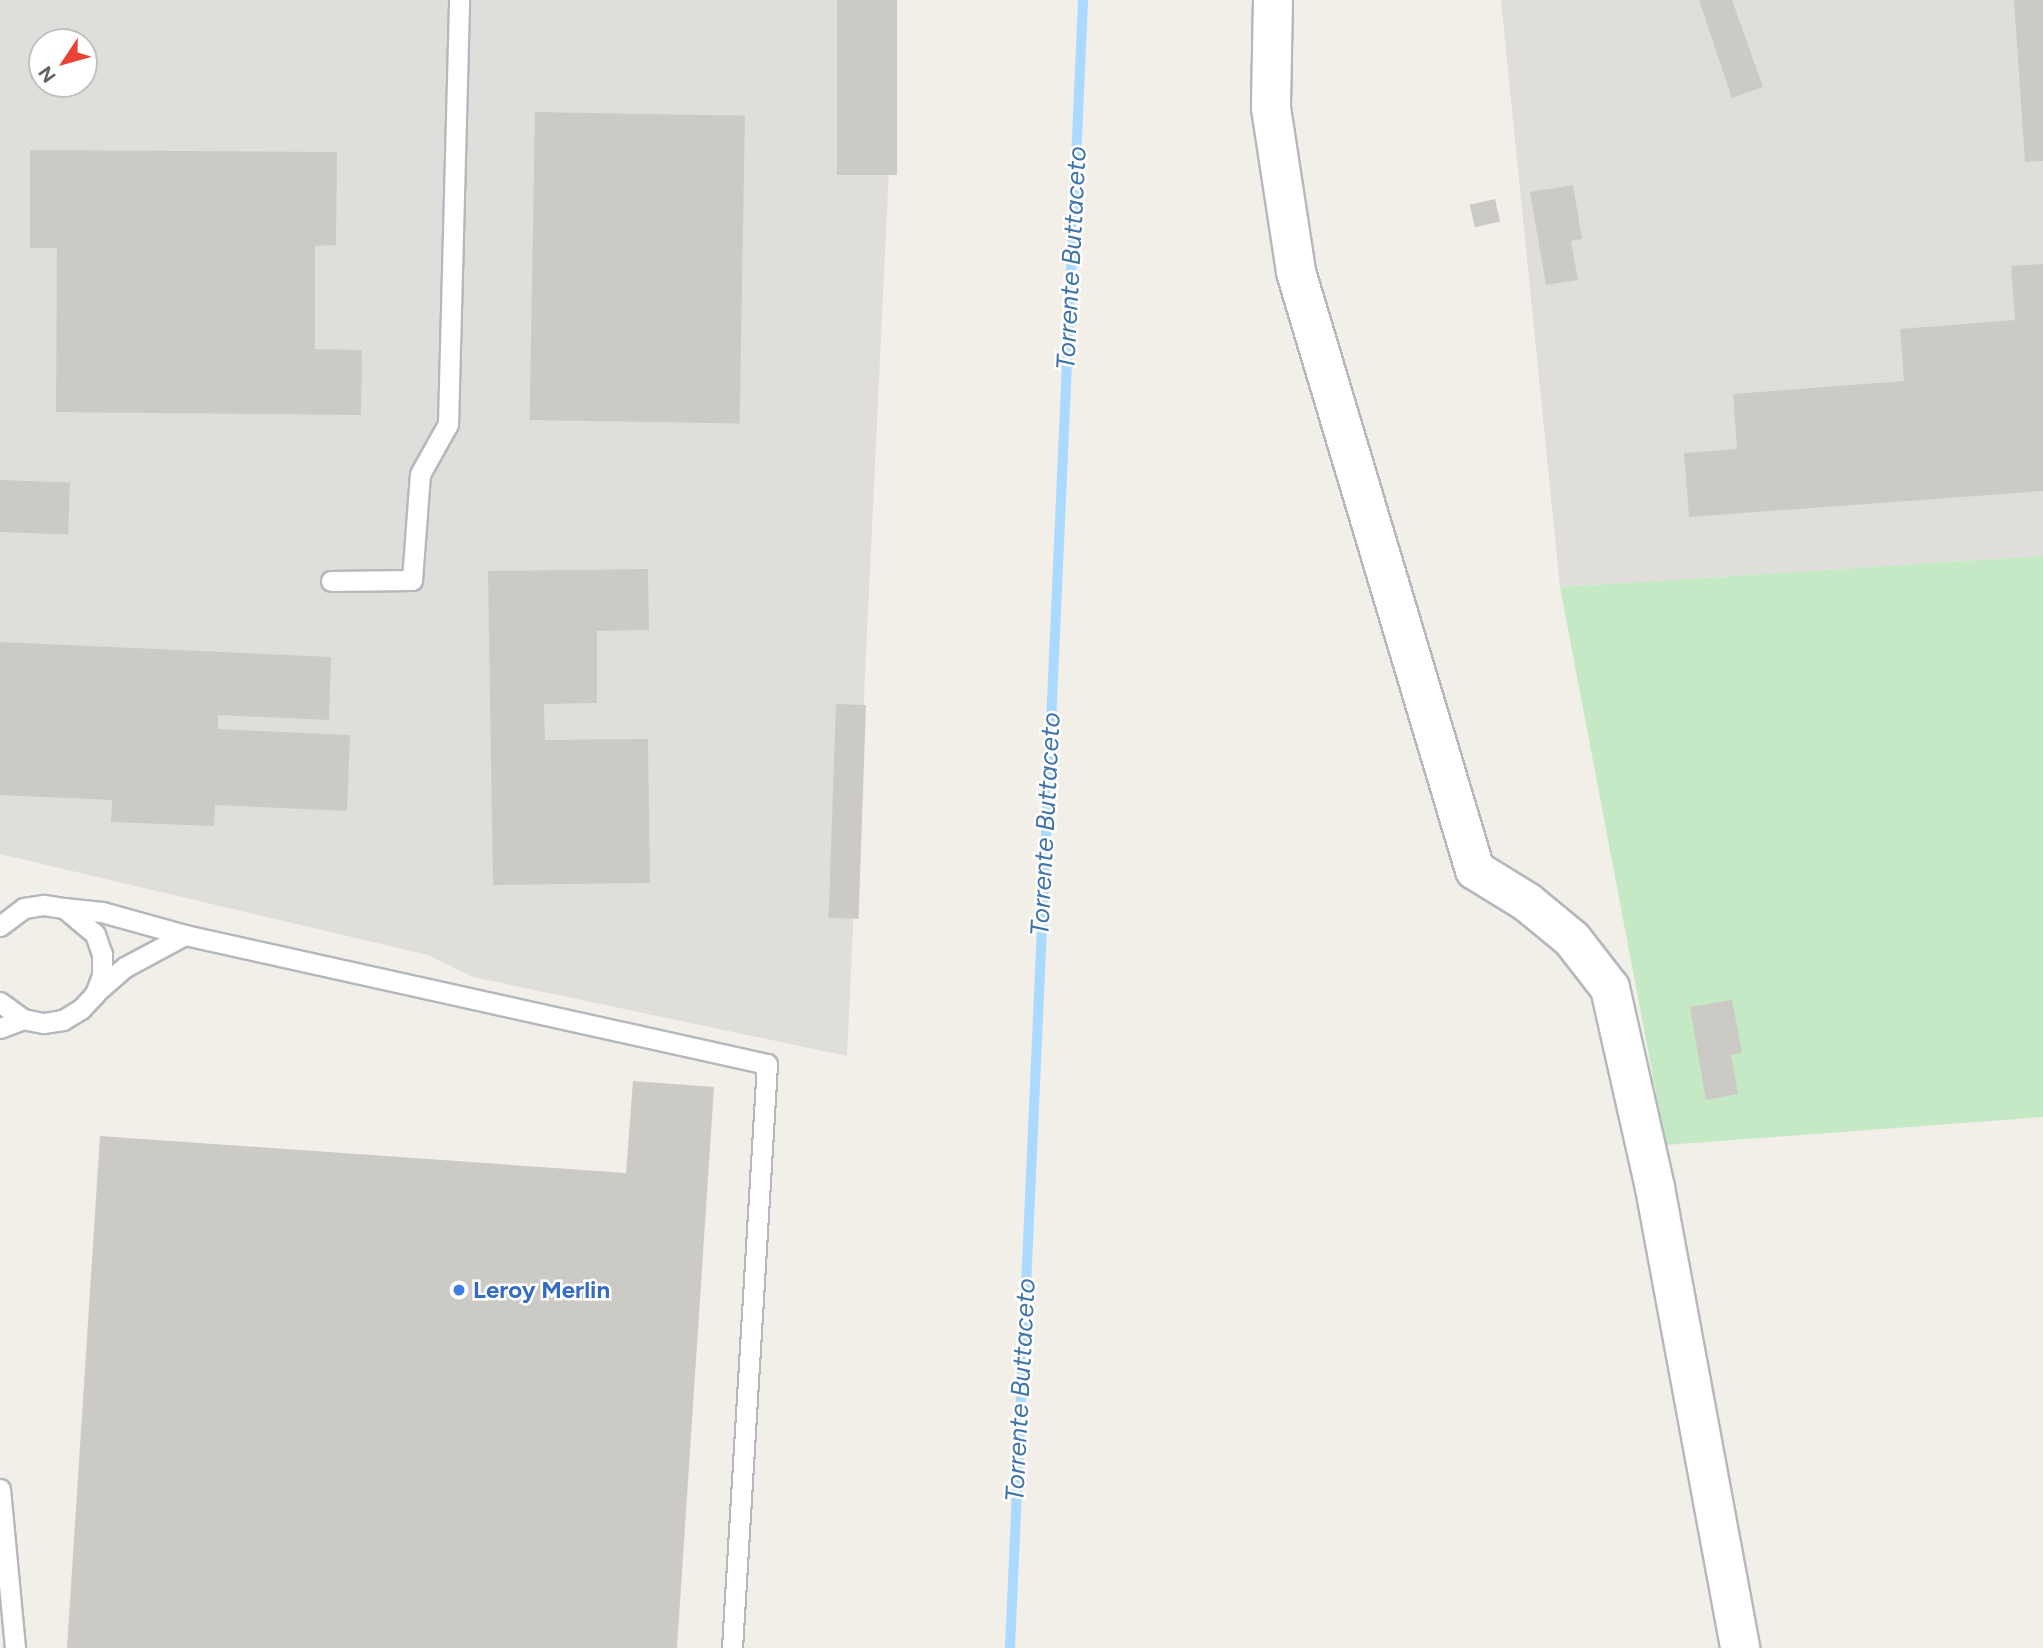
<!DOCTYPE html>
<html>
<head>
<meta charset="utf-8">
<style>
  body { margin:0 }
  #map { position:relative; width:2043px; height:1648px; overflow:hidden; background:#f1efe8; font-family:Figtree,sans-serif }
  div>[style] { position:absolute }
  .industrial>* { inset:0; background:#e0deda }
  .green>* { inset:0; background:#c5e8c5 }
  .stream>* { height:10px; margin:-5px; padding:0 5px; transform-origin:5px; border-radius:5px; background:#aadaff }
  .building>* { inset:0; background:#cccac5; transform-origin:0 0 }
  .roads { filter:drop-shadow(2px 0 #b5b8bc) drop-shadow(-2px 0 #b5b8bc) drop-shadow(0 2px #b5b8bc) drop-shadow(0 -2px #b5b8bc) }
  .service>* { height:19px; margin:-9.5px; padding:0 9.5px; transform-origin:9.5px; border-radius:9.5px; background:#fff }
  .minor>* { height:38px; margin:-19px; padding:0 19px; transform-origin:19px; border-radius:19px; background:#fff }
  .dots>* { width:19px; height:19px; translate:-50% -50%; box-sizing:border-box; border:4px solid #fff; border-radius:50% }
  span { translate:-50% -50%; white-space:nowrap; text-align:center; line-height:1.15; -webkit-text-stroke:5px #fff; paint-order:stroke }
  .shop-label { font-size:24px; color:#366cbe; font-weight:700 }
  .left { translate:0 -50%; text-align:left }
  .water-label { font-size:26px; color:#4174aa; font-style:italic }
  .north { position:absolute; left:28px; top:28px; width:70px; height:70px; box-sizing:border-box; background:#fff; border:2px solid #bfc1c3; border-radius:50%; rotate:234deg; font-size:19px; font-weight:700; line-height:28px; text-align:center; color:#5f6368 }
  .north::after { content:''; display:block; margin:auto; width:24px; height:32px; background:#ea4335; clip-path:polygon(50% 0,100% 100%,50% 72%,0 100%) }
</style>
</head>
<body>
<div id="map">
  <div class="industrial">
    <div style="clip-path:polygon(evenodd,0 0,897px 0,847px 1056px,473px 977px,428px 955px,0 854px,0 0,42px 42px,84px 42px,84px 84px,42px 84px,42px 42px)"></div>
    <div style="clip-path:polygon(1501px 0,2043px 0,2043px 556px,1560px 587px)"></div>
  </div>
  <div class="green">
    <div style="clip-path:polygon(2043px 556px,2043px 1117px,1666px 1145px,1560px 587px)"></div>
  </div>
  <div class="stream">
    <div style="left:1010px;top:1648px;width:1650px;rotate:-87.46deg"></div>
  </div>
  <div class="building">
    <div style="left:837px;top:0;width:60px;height:175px"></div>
    <div style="clip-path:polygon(1699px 0,1732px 0,1763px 87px,1732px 98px)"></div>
    <div style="clip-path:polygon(2014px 0,2043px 0,2043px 161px,2025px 162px)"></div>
    <div style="left:535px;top:112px;width:210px;height:308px;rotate:1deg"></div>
    <div style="clip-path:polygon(30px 150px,337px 152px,336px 245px,315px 246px,315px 349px,362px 350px,361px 415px,56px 412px,57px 248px,30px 248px)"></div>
    <div style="clip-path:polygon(1573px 185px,1582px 239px,1571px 241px,1578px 280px,1546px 285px,1530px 192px)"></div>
    <div style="left:1495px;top:199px;width:23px;height:26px;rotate:77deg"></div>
    <div style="clip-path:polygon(2043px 264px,2043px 491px,1689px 517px,1684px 453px,1737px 449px,1733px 394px,1904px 381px,1900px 329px,2015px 320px,2011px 266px)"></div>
    <div style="left:0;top:480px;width:70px;height:52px;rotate:2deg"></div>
    <div style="clip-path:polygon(648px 569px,649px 630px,597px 631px,597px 703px,544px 704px,545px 740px,648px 739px,650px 883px,493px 885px,488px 571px)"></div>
    <div style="clip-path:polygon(0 642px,331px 657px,329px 720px,218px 715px,218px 729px,350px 735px,347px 811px,215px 805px,214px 826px,111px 822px,112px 800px,0 795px)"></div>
    <div style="left:836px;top:704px;width:30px;height:214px;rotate:2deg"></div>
    <div style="clip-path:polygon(1732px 1000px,1742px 1053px,1731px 1055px,1738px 1094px,1706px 1100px,1690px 1007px)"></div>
    <div style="clip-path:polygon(633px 1081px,714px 1087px,677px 1648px,67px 1648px,100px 1136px,626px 1173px)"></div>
  </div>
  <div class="roads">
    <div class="service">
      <div style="left:331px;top:581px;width:81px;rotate:-0.7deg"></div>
      <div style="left:412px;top:580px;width:106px;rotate:-85.7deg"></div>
      <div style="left:420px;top:474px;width:57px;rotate:-60.8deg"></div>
      <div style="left:448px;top:424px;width:424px;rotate:-88.5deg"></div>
      <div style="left:64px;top:908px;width:38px;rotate:6deg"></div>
      <div style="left:102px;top:912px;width:86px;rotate:15.5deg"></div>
      <div style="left:185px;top:935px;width:596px;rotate:12.5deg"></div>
      <div style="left:767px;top:1064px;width:585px;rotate:93.43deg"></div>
      <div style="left:0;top:926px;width:30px;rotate:-37deg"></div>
      <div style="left:24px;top:908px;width:20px;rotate:-9deg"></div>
      <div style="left:44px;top:905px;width:20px;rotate:9deg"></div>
      <div style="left:64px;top:908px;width:40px;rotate:40deg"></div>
      <div style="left:95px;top:934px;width:21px;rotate:71deg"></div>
      <div style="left:102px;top:954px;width:21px;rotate:90deg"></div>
      <div style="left:102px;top:975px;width:20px;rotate:110deg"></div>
      <div style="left:95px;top:994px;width:21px;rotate:133deg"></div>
      <div style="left:81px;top:1009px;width:21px;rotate:149deg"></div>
      <div style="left:63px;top:1020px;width:20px;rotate:171deg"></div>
      <div style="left:43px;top:1023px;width:20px;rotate:-169deg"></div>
      <div style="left:23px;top:1019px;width:29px;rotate:-144deg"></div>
      <div style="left:95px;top:993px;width:40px;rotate:-41deg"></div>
      <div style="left:125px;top:967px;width:68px;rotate:-28.1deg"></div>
      <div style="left:0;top:1028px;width:25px;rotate:-21deg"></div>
      <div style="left:0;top:1489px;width:160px;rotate:84.6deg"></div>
    </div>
    <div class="minor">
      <div style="left:1273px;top:0;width:108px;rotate:91.1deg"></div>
      <div style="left:1271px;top:108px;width:166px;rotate:81.3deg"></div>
      <div style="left:1296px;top:272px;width:624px;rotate:73.34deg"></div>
      <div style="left:1475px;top:870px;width:61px;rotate:31.6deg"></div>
      <div style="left:1527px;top:902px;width:58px;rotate:39.4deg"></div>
      <div style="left:1572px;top:939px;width:62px;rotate:52.2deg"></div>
      <div style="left:1610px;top:988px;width:205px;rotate:77.3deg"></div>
      <div style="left:1655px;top:1188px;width:468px;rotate:79.5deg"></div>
    </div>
  </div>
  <div class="dots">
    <div style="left:459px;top:1290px;background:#3f7fe0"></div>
  </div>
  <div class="shop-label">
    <span class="left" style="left:473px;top:1290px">Leroy Merlin</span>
  </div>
  <div class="water-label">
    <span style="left:1072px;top:258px;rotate:-87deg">Torrente Buttaceto</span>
    <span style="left:1046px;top:824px;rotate:-87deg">Torrente Buttaceto</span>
    <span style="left:1021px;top:1390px;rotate:-87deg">Torrente Buttaceto</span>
  </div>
  <div class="north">N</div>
</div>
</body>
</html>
